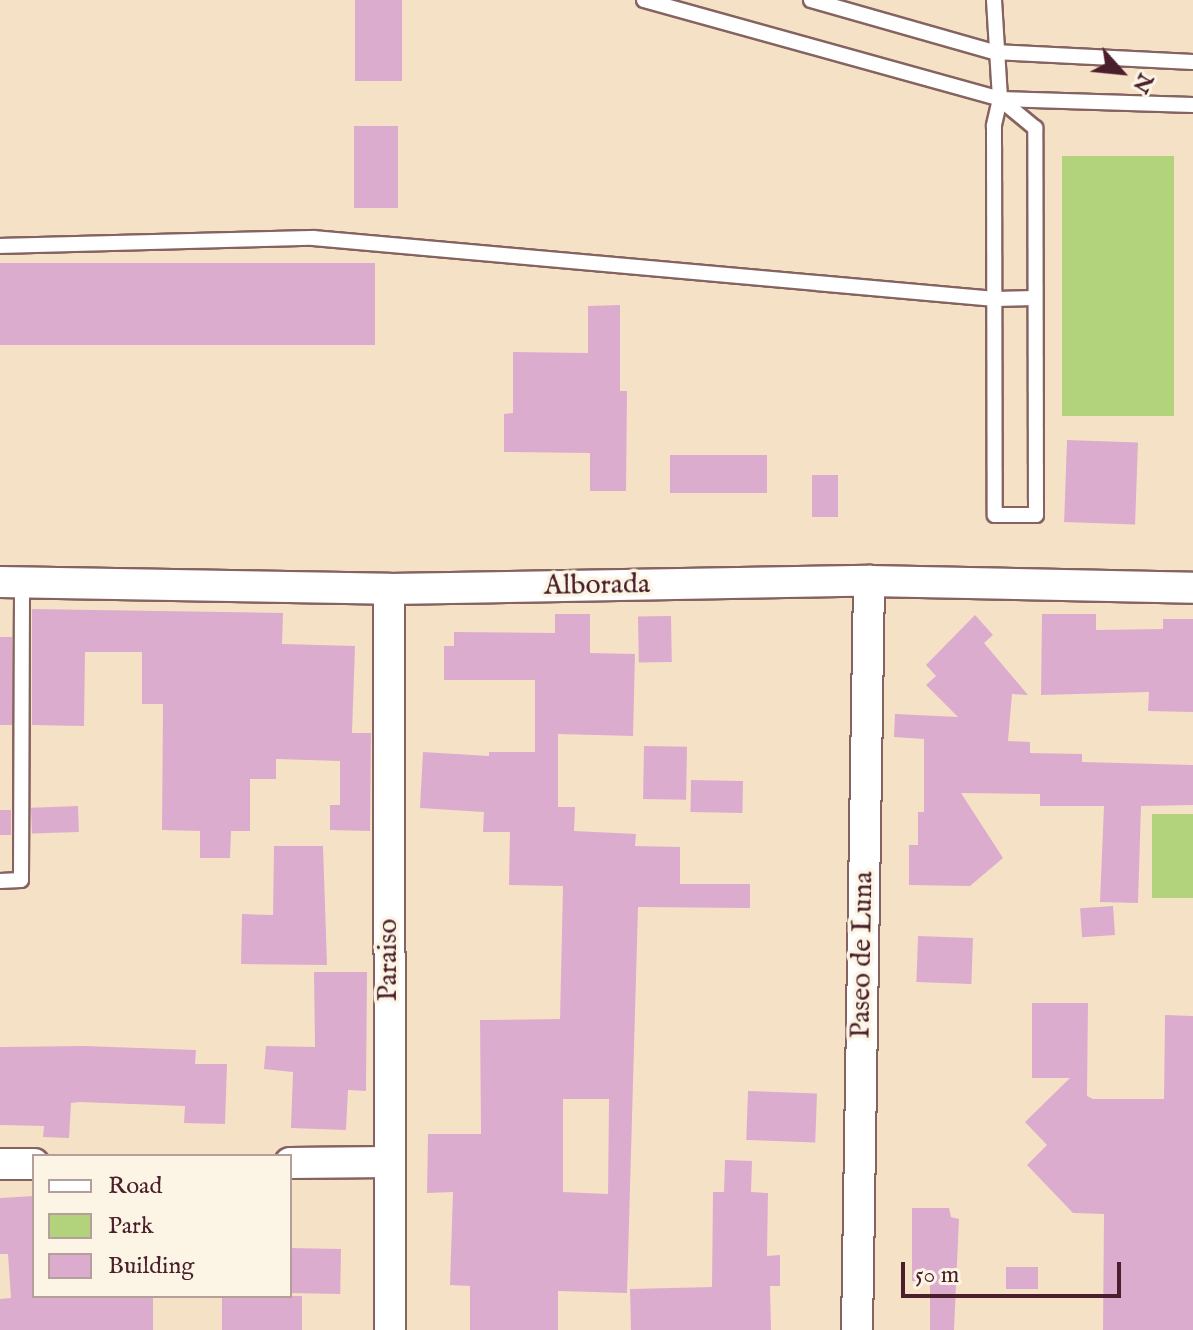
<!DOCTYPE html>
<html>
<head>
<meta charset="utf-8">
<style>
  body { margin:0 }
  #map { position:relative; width:1193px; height:1330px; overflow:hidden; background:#f5e2c6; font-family:"IM FELL English",serif }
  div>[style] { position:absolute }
  .green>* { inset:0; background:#b2d37b; transform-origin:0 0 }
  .building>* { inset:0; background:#dcaccf; transform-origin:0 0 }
  .roads { filter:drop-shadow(2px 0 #866361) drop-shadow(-2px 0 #866361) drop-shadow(0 2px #866361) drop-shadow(0 -2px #866361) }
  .lane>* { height:14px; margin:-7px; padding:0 7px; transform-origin:7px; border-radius:7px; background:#fff }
  .street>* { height:30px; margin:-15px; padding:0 15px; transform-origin:15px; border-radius:15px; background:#fff }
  span { translate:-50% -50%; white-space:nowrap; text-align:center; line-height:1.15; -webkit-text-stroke:7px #fcf5e5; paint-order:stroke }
  .street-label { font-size:28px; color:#4a1f2b }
  .legend { position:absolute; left:32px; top:1154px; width:260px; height:144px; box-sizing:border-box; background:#fcf5e5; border:2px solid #b59f9b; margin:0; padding:10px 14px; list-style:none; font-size:24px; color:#4a1f2b }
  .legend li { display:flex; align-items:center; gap:16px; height:40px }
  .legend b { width:40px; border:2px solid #b59f9b }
  .north { position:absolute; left:1081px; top:32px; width:80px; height:80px; -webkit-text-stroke:6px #fcf5e5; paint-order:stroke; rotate:117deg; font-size:22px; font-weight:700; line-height:32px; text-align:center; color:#4a1f2b }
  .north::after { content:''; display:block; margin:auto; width:28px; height:36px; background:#4a1f2b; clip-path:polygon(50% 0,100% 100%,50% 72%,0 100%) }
  .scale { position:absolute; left:901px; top:1262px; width:220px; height:36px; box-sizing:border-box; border:4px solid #4a1f2b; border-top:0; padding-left:10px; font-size:24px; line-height:28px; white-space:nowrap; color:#4a1f2b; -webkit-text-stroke:6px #fcf5e5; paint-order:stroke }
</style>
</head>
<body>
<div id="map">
  <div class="green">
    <div style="left:1062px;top:156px;width:112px;height:260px"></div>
    <div style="left:1152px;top:814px;width:41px;height:84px"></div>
  </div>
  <div class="building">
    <div style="left:355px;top:0;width:47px;height:81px"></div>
    <div style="left:354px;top:126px;width:44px;height:82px"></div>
    <div style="left:375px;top:263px;width:82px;height:375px;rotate:90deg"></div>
    <div style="clip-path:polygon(620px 305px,620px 391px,627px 391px,626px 491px,590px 491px,590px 453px,504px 452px,504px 414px,513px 413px,513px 352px,588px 353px,588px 306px)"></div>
    <div style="left:1067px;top:440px;width:71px;height:82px;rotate:2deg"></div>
    <div style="left:670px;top:455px;width:97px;height:38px"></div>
    <div style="left:812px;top:475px;width:26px;height:42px"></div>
    <div style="clip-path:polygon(32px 609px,283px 613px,282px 644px,355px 646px,352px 733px,371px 733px,370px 831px,330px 830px,330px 805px,340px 805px,340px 761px,276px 759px,276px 779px,250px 779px,250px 831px,231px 831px,230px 858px,200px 858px,200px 831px,162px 830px,163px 704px,142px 704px,142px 652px,85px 652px,84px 726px,32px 725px)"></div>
    <div style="clip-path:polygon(evenodd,555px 614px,590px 614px,590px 653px,635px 654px,633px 736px,558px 734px,558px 807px,575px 807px,574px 831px,636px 834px,635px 846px,680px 847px,680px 884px,750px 884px,750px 908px,638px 907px,627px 1293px,558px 1291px,558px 1330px,470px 1330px,470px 1286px,450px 1285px,453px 1192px,427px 1193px,428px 1134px,481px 1134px,480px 1020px,560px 1019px,563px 886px,509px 885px,510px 832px,483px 832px,484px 812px,420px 808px,423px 752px,489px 756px,489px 752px,535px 752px,535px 680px,444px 680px,444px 646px,454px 646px,454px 632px,555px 633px,555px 614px,563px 1099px,609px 1099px,608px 1194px,563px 1192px,563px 1099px)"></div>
    <div style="clip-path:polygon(1042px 614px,1096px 614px,1096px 630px,1163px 629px,1163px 619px,1193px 619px,1193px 712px,1148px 711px,1149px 692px,1041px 695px)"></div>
    <div style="clip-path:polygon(975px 615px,993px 635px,984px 643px,1028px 695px,1012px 694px,1008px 741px,1030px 742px,1030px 753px,1082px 754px,1082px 762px,1193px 765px,1193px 805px,1141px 806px,1138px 903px,1100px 902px,1104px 806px,1040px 806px,1040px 794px,961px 793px,1003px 858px,970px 886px,909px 885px,909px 845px,918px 845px,918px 812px,924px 812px,924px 739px,894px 737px,895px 714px,958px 717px,926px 685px,936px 676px,926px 665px)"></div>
    <div style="left:671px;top:616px;width:46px;height:33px;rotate:89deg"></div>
    <div style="left:0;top:637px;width:12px;height:88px"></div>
    <div style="left:644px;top:746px;width:43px;height:53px;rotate:1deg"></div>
    <div style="left:691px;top:780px;width:52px;height:32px;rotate:1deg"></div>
    <div style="left:78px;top:806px;width:26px;height:47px;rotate:88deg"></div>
    <div style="left:11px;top:810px;width:25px;height:11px;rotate:90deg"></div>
    <div style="clip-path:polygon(274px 846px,323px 846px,327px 965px,241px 964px,242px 914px,273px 915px)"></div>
    <div style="left:1113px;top:906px;width:29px;height:33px;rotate:86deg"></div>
    <div style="left:918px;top:936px;width:55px;height:46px;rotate:2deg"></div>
    <div style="clip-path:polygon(314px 972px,367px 972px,366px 1091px,348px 1090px,346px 1130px,291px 1128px,293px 1072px,264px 1069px,266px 1046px,315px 1047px)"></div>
    <div style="clip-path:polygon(1032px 1003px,1088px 1003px,1087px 1096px,1093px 1099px,1164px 1099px,1165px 1015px,1193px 1016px,1193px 1330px,1103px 1330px,1104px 1214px,1073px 1213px,1027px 1165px,1047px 1145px,1025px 1122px,1070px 1078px,1032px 1078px)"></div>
    <div style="clip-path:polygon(84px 1046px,196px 1050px,195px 1064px,227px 1064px,225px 1124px,184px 1123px,185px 1106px,79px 1102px,71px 1103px,69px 1138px,43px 1137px,44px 1126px,0 1125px,0 1047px)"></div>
    <div style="left:748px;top:1091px;width:69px;height:49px;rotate:2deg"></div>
    <div style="clip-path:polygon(725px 1160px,752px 1161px,751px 1192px,768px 1193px,767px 1256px,780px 1255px,780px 1286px,770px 1286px,771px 1330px,631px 1330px,630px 1289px,712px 1287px,713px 1192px,724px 1192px)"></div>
    <div style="clip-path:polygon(34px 1196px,35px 1298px,153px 1296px,153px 1330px,0 1330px,0 1299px,11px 1298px,8px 1254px,0 1254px,0 1198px)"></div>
    <div style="clip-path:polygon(912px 1208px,949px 1208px,951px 1217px,959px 1219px,954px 1330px,930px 1330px,930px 1281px,912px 1281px)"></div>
    <div style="left:290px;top:1248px;width:51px;height:45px;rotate:1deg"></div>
    <div style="left:1006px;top:1267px;width:32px;height:22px"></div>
    <div style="left:222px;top:1296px;width:80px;height:34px"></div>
  </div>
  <div class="roads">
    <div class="lane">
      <div style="left:644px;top:0;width:370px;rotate:15.5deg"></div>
      <div style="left:1000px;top:99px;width:193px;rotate:1.8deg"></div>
      <div style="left:811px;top:0;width:190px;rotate:15.9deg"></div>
      <div style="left:994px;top:52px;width:199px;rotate:2.9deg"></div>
      <div style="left:994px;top:0;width:99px;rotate:86.5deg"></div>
      <div style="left:1000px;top:99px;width:28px;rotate:103deg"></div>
      <div style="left:994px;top:126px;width:389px;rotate:89.9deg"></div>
      <div style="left:995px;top:515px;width:41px"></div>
      <div style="left:1036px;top:515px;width:387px;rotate:-90.1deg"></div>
      <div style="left:1035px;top:128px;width:45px;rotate:-140.4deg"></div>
      <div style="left:0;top:246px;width:313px;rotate:-1.5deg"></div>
      <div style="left:313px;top:238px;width:685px;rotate:5.11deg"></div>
      <div style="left:995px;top:299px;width:40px;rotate:-1.4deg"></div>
      <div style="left:0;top:881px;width:21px;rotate:-3deg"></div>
      <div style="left:21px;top:880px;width:297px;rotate:-89.8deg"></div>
    </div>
    <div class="street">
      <div style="left:0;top:582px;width:389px;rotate:1deg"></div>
      <div style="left:389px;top:589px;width:480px;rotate:-1deg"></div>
      <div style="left:869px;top:581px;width:324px;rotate:1.2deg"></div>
      <div style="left:389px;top:589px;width:741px;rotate:89.92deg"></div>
      <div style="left:290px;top:1163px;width:99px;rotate:-0.6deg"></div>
      <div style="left:0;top:1164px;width:34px"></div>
      <div style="left:857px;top:1330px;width:749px;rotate:-89.08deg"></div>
    </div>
  </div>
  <div class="street-label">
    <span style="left:597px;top:586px;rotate:-1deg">Alborada</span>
    <span style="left:863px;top:955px;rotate:-89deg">Paseo de Luna</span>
    <span style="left:389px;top:960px;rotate:-90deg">Paraiso</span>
  </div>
  <ul class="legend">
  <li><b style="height:10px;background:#fff"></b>Road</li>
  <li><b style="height:22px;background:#b2d37b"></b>Park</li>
  <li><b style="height:22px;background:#dcaccf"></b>Building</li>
  </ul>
  <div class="north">N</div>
  <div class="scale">50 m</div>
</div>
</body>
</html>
